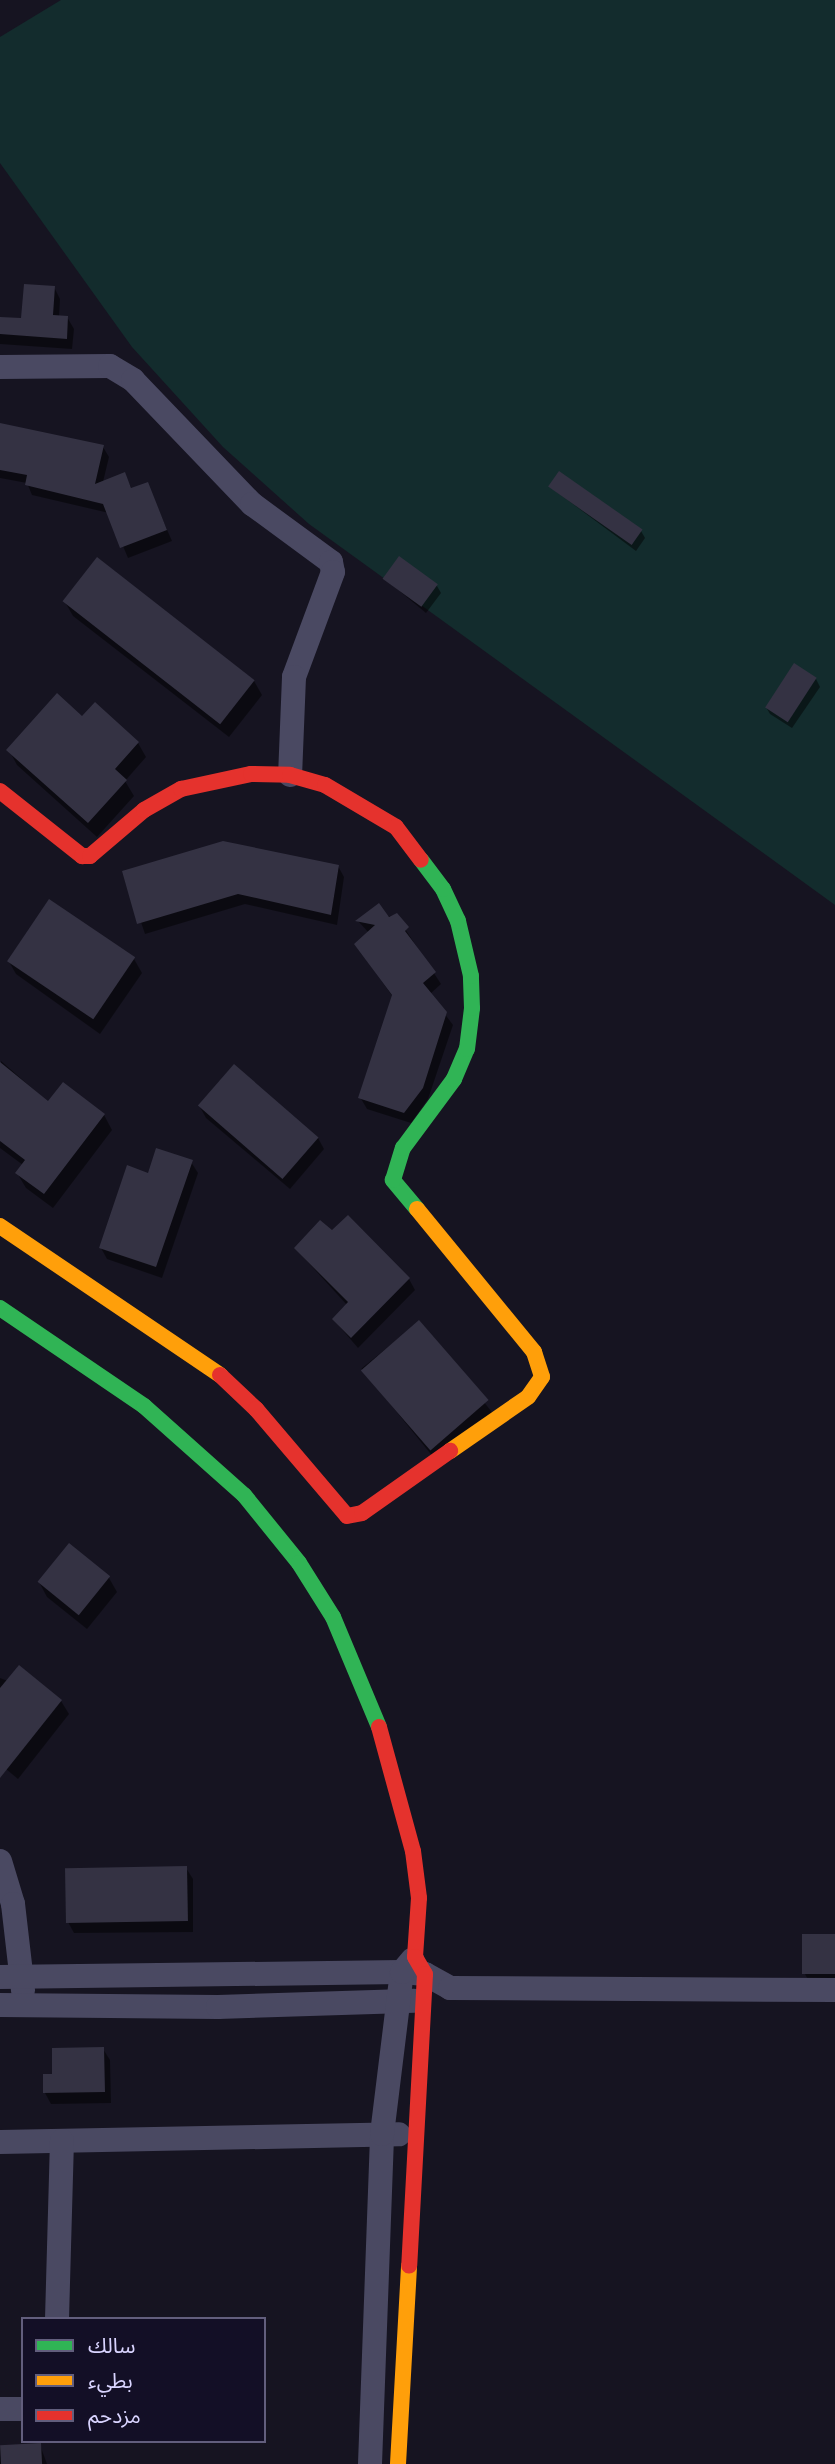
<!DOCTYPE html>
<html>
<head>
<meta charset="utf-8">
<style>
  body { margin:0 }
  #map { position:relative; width:835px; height:2464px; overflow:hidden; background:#161421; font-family:"Alegreya Sans","Noto Sans Arabic",sans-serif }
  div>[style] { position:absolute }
  .green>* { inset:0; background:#132c2d }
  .shadow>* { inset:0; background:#0007; transform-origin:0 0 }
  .building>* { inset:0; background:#343243; transform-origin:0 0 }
  .street>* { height:24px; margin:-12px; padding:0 12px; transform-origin:12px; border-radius:12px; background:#4a4962 }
  .fast>* { height:16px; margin:-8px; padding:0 8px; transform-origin:8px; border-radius:8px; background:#30b455 }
  .slow>* { height:16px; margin:-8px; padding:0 8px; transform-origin:8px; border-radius:8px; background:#ff9f0a }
  .jam>* { height:16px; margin:-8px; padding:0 8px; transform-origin:8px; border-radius:8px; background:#e5322d }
  span { translate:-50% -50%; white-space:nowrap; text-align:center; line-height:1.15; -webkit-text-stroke:5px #130f26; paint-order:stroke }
  .legend { position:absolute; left:21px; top:2317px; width:245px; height:126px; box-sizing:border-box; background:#130f26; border:2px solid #625e7d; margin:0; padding:9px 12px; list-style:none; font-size:21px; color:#d9d4ff }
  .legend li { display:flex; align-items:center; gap:14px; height:35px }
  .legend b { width:35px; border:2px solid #625e7d }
</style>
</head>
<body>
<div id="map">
  <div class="green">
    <div style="clip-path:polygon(61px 0,835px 0,835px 905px,309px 524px,223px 447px,132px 347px,0 163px,0 37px)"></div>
  </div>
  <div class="shadow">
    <div style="clip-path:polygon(54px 287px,60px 299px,59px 317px,67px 317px,74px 329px,72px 349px,0 344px,0 318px,23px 320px)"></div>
    <div style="clip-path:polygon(0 425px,103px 447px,109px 457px,103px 482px,124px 474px,132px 489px,147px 484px,172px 541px,128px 558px,109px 513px,32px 495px,27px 483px,0 478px)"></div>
    <div style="clip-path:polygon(550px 487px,641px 531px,645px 538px,636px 551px)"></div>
    <div style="clip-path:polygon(384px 578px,437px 586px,441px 593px,426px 613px)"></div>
    <div style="clip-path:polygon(65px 602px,254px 681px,262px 695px,229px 737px,73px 616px)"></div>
    <div style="clip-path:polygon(816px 679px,820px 687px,792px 728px,770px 714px,766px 707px)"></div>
    <div style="clip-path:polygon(82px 718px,138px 743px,146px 757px,125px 781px,134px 796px,97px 837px,17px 765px,9px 750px)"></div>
    <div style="clip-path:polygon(338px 866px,344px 877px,337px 925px,245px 904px,145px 934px,124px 872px)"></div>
    <div style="clip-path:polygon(396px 915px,441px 984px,430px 994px,453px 1025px,428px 1099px,411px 1123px,367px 1109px,360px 1097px,393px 997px,363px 955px,369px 933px,358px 921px)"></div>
    <div style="clip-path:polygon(134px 959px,142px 973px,100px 1034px,16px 974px,8px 960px)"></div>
    <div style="clip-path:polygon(1px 1061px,49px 1103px,104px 1115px,112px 1130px,53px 1208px,26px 1188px,17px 1173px,23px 1165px,0 1148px)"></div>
    <div style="clip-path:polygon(200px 1107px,318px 1138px,324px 1149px,290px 1189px,206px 1118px)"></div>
    <div style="clip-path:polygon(191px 1162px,198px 1173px,162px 1278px,107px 1259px,101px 1248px,149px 1175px)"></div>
    <div style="clip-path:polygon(296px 1249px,409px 1279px,415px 1290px,358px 1348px,334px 1320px,347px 1305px)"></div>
    <div style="left:419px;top:1322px;width:121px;height:74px;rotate:51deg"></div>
    <div style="clip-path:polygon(109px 1578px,117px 1592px,87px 1629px,47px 1597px,39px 1582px)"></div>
    <div style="clip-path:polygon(0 1678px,61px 1701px,69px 1714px,18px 1779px,0 1764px)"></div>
    <div style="clip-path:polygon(186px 1868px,193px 1879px,193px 1932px,74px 1933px,68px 1922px)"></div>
    <div style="clip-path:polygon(835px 1936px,835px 1985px,811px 1986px,805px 1974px)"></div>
    <div style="clip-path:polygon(103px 2049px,110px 2060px,111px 2103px,51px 2104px,45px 2093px,54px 2076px)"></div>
    <div style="clip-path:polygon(40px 2445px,47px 2464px,0 2464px,0 2446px)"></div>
  </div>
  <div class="building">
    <div style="clip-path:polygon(24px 284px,55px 286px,53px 315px,68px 316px,67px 339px,0 334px,0 317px,21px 318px)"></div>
    <div style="clip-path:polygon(0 423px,104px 445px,95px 484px,125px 472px,131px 488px,148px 482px,167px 530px,120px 548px,103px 504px,25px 485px,27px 475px,0 470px)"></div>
    <div style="left:559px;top:471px;width:102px;height:19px;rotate:35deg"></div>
    <div style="left:399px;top:556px;width:48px;height:28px;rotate:36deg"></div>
    <div style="left:97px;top:557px;width:200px;height:56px;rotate:38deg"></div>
    <div style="left:794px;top:663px;width:27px;height:53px;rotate:33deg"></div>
    <div style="clip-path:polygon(57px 693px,82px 716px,95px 702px,139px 742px,115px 769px,127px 780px,88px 823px,6px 750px)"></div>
    <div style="clip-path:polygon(223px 841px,339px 865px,331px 915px,238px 894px,137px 924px,122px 871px)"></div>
    <div style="left:49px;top:899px;width:104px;height:75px;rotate:34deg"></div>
    <div style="clip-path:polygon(379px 903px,389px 917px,397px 913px,409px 927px,405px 931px,436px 972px,423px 983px,447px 1012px,423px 1088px,404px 1113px,358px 1098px,392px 995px,354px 944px,375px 925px,355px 921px)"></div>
    <div style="clip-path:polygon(0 1062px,48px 1101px,63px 1082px,105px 1114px,44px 1194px,15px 1173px,25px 1160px,0 1141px)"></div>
    <div style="left:234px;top:1064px;width:112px;height:55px;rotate:41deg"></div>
    <div style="clip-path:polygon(156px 1148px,193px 1160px,156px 1267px,99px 1248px,127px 1165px,148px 1173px)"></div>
    <div style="clip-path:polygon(348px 1215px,410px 1278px,351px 1338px,332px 1319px,348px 1302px,294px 1248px,320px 1220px,332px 1230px)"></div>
    <div style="left:419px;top:1320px;width:106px;height:77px;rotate:49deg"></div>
    <div style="left:69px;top:1543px;width:53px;height:50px;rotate:39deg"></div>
    <div style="clip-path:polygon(19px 1665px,62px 1700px,0 1778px,0 1688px)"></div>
    <div style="left:187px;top:1866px;width:55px;height:122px;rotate:89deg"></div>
    <div style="left:835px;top:1934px;width:40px;height:33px;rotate:90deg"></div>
    <div style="clip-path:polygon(104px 2047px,105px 2092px,43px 2093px,43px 2074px,52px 2074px,52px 2048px)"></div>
    <div style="left:41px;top:2443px;width:21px;height:41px;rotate:87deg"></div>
  </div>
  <div class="street">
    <div style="left:0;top:367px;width:110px;rotate:-0.5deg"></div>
    <div style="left:110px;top:366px;width:27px;rotate:31deg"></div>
    <div style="left:133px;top:380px;width:172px;rotate:46.2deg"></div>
    <div style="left:252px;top:504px;width:98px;rotate:36.3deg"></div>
    <div style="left:331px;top:562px;width:10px;rotate:79deg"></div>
    <div style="left:333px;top:572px;width:112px;rotate:110.4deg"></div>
    <div style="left:294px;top:677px;width:98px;rotate:92.3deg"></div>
    <div style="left:0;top:1861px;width:45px;rotate:73.2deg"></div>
    <div style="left:13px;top:1904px;width:87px;rotate:83.4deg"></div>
    <div style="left:0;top:1977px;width:402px;rotate:-0.7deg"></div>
    <div style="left:402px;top:1972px;width:23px;rotate:5deg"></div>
    <div style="left:425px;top:1974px;width:29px;rotate:29deg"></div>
    <div style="left:450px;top:1988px;width:385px;rotate:0.3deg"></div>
    <div style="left:0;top:2005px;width:218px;rotate:0.5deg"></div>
    <div style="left:218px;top:2007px;width:196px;rotate:-1.8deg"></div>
    <div style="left:0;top:2142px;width:399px;rotate:-1.1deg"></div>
    <div style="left:57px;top:2319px;width:178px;rotate:-88.4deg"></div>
    <div style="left:0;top:2409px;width:23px"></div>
    <div style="left:370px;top:2464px;width:330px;rotate:-87.9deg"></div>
    <div style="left:382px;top:2134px;width:163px;rotate:-83deg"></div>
    <div style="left:402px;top:1972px;width:16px;rotate:-50deg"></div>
  </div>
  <div class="fast">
    <div style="left:417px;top:1209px;width:38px;rotate:-130deg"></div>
    <div style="left:393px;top:1180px;width:34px;rotate:-73deg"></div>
    <div style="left:403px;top:1148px;width:86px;rotate:-53.5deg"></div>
    <div style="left:454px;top:1079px;width:33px;rotate:-67deg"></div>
    <div style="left:467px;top:1049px;width:41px;rotate:-83deg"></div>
    <div style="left:472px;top:1008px;width:32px;rotate:-92deg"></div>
    <div style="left:471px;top:976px;width:57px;rotate:-103.3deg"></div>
    <div style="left:458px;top:921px;width:35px;rotate:-115deg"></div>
    <div style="left:443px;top:889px;width:36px;rotate:-127deg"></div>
    <div style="left:0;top:1308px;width:174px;rotate:34.2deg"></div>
    <div style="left:144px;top:1406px;width:134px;rotate:41.7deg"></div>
    <div style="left:244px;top:1495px;width:87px;rotate:51deg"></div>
    <div style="left:299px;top:1563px;width:64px;rotate:57.8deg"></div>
    <div style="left:333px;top:1617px;width:119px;rotate:67.3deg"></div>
  </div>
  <div class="slow">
    <div style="left:417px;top:1209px;width:185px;rotate:50.7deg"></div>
    <div style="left:534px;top:1352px;width:26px;rotate:72deg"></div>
    <div style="left:542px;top:1377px;width:24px;rotate:125deg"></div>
    <div style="left:528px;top:1397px;width:95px;rotate:145.3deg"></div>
    <div style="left:0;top:1226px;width:266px;rotate:34.1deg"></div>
    <div style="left:398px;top:2464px;width:198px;rotate:-86.8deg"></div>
  </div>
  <div class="jam">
    <div style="left:0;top:791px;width:105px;rotate:38.4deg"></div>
    <div style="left:82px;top:856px;width:8px"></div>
    <div style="left:90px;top:856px;width:71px;rotate:-40.4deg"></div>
    <div style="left:144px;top:810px;width:43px;rotate:-29.6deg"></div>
    <div style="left:181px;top:789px;width:72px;rotate:-12.1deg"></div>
    <div style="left:251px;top:774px;width:39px;rotate:1deg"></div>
    <div style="left:290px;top:775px;width:36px;rotate:16deg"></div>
    <div style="left:325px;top:785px;width:82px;rotate:30.6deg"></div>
    <div style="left:396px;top:827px;width:41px;rotate:52.9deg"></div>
    <div style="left:220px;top:1375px;width:50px;rotate:43.4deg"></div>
    <div style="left:256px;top:1409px;width:140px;rotate:49.6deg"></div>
    <div style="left:347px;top:1516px;width:15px;rotate:-11deg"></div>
    <div style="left:362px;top:1513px;width:108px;rotate:-35.2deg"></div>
    <div style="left:379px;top:1727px;width:129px;rotate:74.7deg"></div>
    <div style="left:413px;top:1851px;width:47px;rotate:82.7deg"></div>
    <div style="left:419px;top:1898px;width:59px;rotate:93.9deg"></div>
    <div style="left:415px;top:1957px;width:20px;rotate:60deg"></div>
    <div style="left:425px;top:1974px;width:292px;rotate:93.1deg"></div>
  </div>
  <ul class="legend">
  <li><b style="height:9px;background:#30b455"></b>سالك</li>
  <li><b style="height:9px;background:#ff9f0a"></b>بطيء</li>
  <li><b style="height:9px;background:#e5322d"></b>مزدحم</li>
  </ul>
</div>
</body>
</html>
